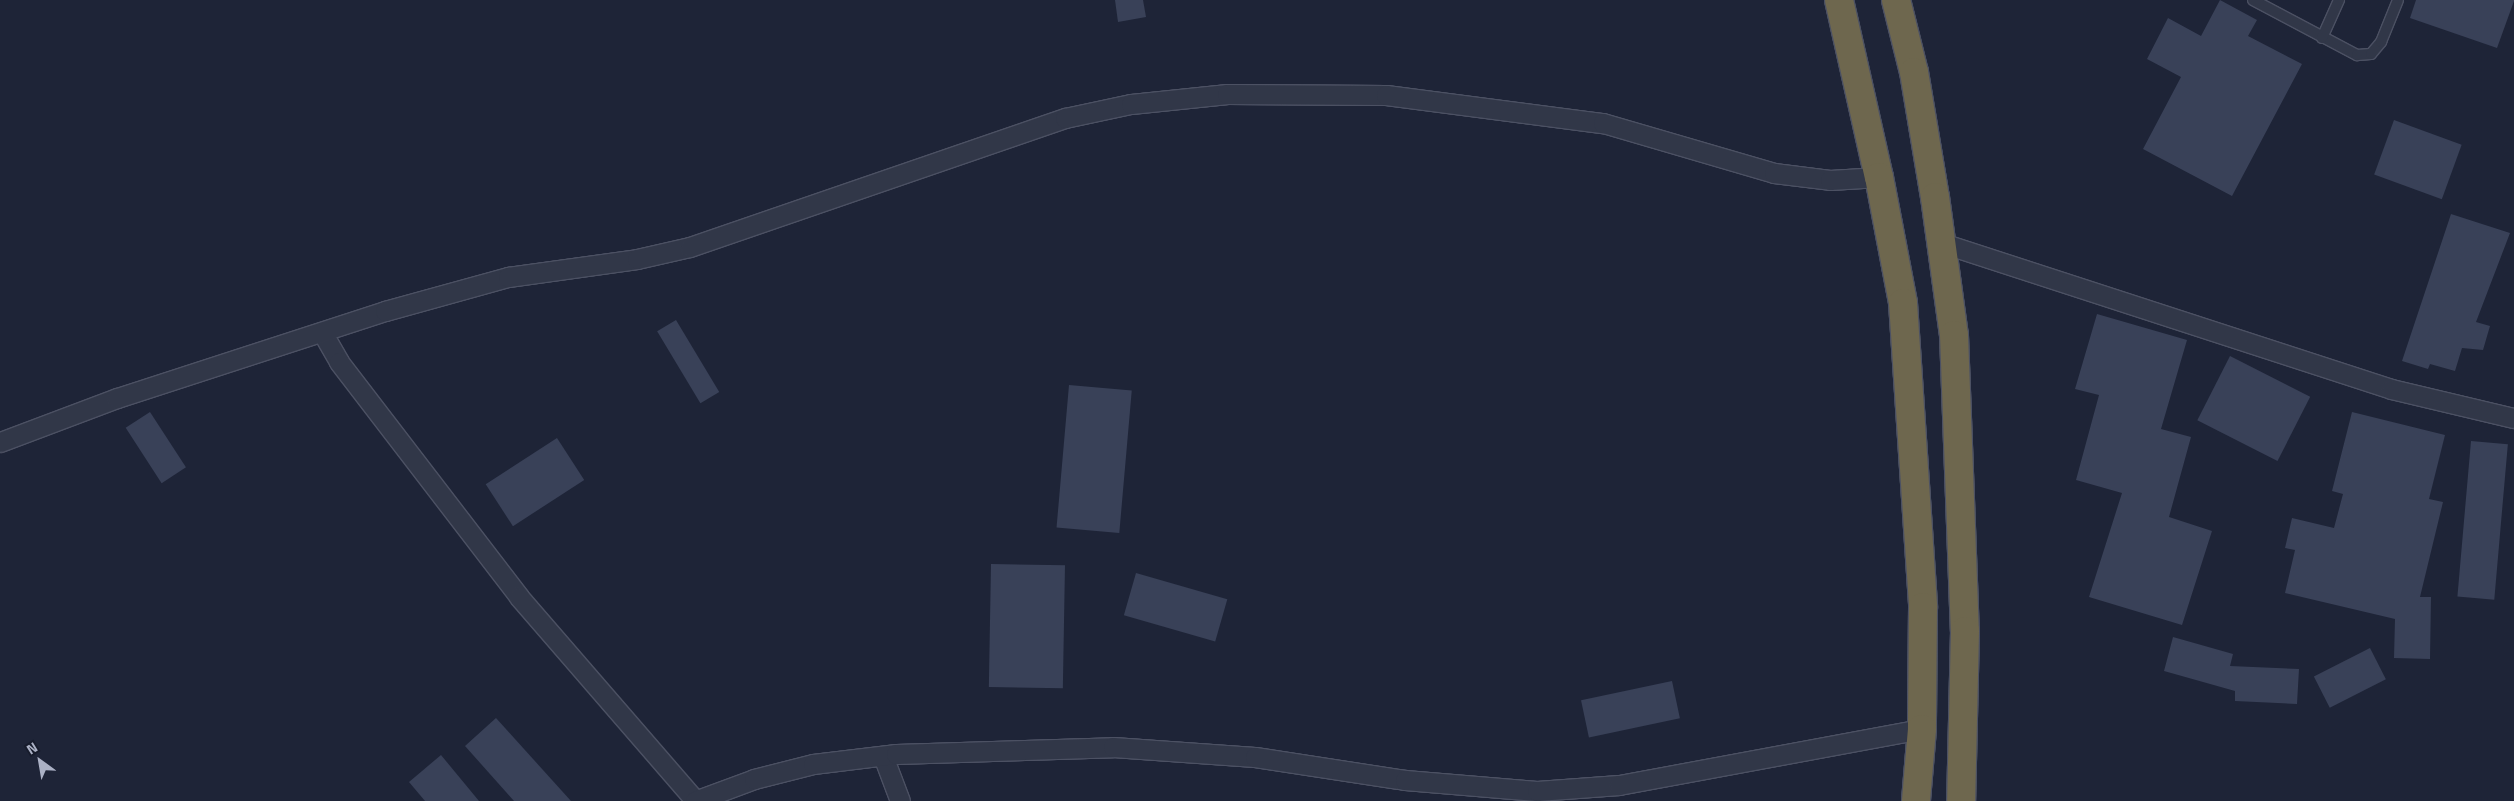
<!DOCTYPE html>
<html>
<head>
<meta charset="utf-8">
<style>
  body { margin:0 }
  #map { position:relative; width:2514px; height:801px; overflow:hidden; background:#1e2437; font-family:"Titillium Web",sans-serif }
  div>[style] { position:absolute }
  .building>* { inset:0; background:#394158; transform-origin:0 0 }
  .roads { filter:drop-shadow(1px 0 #4c5163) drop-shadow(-1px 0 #4c5163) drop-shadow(0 1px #4c5163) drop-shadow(0 -1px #4c5163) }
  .lane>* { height:10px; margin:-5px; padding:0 5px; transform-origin:5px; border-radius:5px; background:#313748 }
  .street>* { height:19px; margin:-9.5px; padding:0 9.5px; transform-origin:9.5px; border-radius:9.5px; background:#313748 }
  .highway>* { height:28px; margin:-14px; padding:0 14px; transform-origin:14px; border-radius:14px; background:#6e674e }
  span { translate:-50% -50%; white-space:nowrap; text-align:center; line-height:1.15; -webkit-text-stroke:4px #171c2c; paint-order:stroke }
  .north { position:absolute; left:15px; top:736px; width:50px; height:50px; -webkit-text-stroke:4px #171c2c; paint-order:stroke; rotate:328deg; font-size:14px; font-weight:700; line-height:20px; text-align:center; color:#abb1c5 }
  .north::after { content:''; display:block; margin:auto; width:18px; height:22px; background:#abb1c5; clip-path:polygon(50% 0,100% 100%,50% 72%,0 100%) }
</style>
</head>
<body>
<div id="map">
  <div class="building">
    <div style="clip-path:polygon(1115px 0,1143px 0,1146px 17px,1118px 22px)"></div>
    <div style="clip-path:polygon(2220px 0,2257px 20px,2248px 36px,2302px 64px,2232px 196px,2143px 149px,2181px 77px,2147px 59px,2168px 18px,2201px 36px)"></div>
    <div style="clip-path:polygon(2416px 0,2514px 0,2514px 1px,2497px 48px,2410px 18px)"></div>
    <div style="left:2394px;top:120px;width:72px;height:58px;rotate:20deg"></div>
    <div style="clip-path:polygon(2451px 214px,2510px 233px,2476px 322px,2490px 326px,2483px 350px,2462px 348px,2455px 371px,2430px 364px,2428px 369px,2402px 361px)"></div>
    <div style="clip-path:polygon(2097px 314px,2187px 340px,2161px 429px,2191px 437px,2169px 517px,2212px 531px,2182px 625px,2089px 597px,2122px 493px,2076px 480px,2099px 395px,2075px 389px)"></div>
    <div style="left:676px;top:320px;width:84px;height:22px;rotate:59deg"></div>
    <div style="left:2230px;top:356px;width:90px;height:72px;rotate:27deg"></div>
    <div style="left:1069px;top:385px;width:63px;height:143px;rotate:5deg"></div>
    <div style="left:150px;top:412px;width:66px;height:29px;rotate:57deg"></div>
    <div style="clip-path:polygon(2352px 412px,2445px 435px,2429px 499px,2443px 502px,2420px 597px,2431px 597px,2430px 659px,2394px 658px,2395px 619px,2285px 593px,2295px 550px,2285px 548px,2292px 518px,2334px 528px,2343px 494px,2332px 491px)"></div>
    <div style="left:557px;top:438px;width:50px;height:85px;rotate:57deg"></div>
    <div style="left:2471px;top:441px;width:37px;height:156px;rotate:5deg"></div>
    <div style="left:991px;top:564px;width:74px;height:123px;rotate:1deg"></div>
    <div style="left:1136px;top:573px;width:95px;height:44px;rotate:16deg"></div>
    <div style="clip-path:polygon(2173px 637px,2233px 654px,2230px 666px,2299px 669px,2297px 704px,2235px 701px,2235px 691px,2164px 671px)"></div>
    <div style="left:2370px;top:648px;width:35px;height:63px;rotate:63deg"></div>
    <div style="left:1672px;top:681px;width:38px;height:93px;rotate:78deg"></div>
    <div style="clip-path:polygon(496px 718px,571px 801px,514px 801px,465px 746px)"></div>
    <div style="clip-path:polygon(441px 755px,479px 801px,425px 801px,409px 782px)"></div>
  </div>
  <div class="roads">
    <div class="lane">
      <div style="left:2253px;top:0;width:118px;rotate:27.9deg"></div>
      <div style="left:2357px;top:55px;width:14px;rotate:-4deg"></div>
      <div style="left:2371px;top:54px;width:16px;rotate:-50deg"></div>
      <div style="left:2381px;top:42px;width:45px;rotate:-68deg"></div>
      <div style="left:2322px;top:38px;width:42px;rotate:-65.9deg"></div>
    </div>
    <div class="street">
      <div style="left:1942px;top:243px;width:472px;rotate:18deg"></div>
      <div style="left:2391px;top:389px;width:126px;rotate:13.3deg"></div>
      <div style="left:322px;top:332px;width:34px;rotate:60deg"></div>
      <div style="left:339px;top:362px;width:296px;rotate:52.5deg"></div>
      <div style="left:519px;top:597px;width:270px;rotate:49.1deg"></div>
      <div style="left:0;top:442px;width:125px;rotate:-20.6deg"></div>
      <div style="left:117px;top:398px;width:282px;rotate:-18deg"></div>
      <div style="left:385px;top:311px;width:128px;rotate:-15.5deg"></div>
      <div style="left:508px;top:277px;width:130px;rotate:-7.9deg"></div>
      <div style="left:637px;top:259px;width:54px;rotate:-12.8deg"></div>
      <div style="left:690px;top:247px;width:397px;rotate:-19deg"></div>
      <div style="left:1065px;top:118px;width:67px;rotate:-12deg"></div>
      <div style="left:1131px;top:104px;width:97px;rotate:-5.9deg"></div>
      <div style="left:1227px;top:94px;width:159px;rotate:0.4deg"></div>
      <div style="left:1386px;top:95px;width:219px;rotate:7.4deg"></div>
      <div style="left:1603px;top:123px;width:178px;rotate:16.3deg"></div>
      <div style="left:1774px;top:173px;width:56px;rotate:7.1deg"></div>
      <div style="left:1830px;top:180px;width:49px;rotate:-3.5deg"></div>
      <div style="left:883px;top:756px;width:48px;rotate:69.3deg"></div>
      <div style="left:695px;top:801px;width:63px;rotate:-20.4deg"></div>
      <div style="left:754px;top:779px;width:61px;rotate:-14.3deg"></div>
      <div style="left:813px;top:764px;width:84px;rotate:-6.9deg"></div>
      <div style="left:896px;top:754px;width:217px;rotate:-1.8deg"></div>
      <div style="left:1113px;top:747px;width:142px;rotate:4deg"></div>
      <div style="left:1255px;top:757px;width:152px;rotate:8.7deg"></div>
      <div style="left:1405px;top:780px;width:132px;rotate:4.8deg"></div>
      <div style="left:1537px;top:791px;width:82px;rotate:-4.2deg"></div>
      <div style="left:1619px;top:785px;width:308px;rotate:-10.5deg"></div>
    </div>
    <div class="highway">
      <div style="left:1839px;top:0;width:181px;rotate:77.3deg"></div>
      <div style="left:1879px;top:177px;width:128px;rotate:79.2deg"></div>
      <div style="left:1903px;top:303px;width:305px;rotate:86.2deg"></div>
      <div style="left:1923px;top:607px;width:122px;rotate:90.5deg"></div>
      <div style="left:1922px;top:729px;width:72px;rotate:94.8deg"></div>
      <div style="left:1896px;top:0;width:74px;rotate:76deg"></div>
      <div style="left:1914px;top:72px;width:127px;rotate:80.5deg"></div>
      <div style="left:1935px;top:197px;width:139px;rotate:82.2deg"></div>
      <div style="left:1954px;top:335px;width:296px;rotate:87.9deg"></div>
      <div style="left:1965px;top:631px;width:170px;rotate:91.3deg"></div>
    </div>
  </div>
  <div class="north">N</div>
</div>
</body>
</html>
